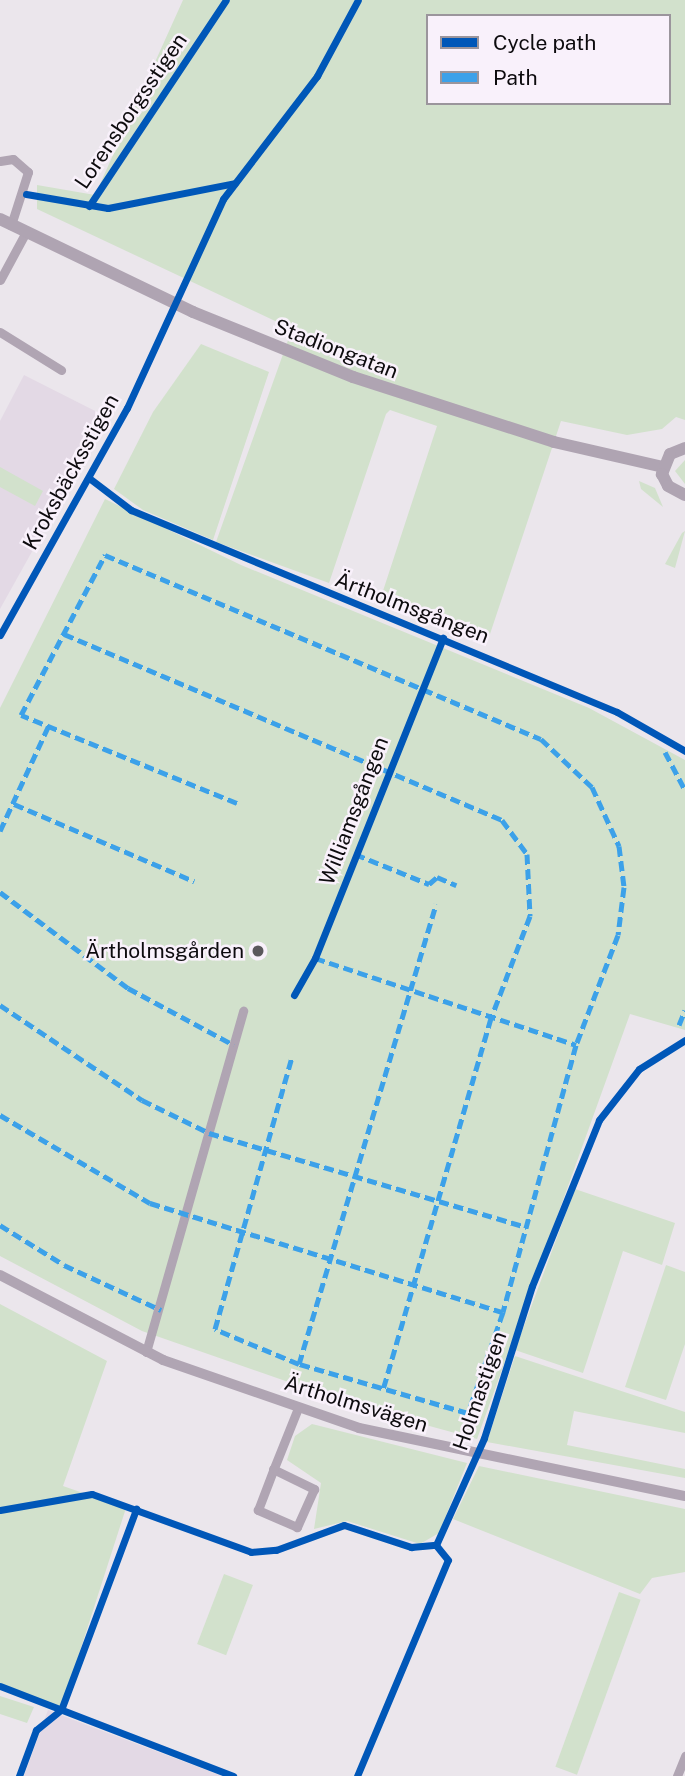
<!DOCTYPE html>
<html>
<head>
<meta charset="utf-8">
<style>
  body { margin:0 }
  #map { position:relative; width:685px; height:1776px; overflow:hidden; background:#ebe6ec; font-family:"Public Sans",sans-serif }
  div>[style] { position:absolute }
  .built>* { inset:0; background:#e3d9e5 }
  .green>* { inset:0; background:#d2e1cc; transform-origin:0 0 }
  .minor>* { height:9px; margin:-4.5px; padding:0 4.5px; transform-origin:4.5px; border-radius:4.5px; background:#b0a5b3 }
  .tertiary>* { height:10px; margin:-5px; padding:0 5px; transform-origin:5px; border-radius:5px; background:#b0a5b3 }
  .secondary>* { height:12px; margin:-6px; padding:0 6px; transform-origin:6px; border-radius:6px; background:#afa4b2 }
  .quiet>* { height:5px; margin-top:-2.5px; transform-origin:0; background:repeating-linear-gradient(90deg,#3ca1e9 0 10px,transparent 0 15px) }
  .cycleway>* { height:7px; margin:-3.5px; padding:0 3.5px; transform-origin:3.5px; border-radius:3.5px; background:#0057b8 }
  .dots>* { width:19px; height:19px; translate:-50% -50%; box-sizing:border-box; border:4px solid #f9f1fb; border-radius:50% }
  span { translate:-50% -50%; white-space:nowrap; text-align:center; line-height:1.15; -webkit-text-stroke:5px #f9f1fb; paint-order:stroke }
  .street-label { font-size:21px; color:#0d0b0e }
  .poi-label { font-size:21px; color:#0d0b0e }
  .right { translate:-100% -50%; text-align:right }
  .legend { position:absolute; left:426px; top:14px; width:245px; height:91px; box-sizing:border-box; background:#f9f1fb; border:2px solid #9b959c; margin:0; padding:9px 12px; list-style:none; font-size:21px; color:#0d0b0e }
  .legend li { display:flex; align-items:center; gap:14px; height:35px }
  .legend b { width:35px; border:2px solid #9b959c }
</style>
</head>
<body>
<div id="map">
  <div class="built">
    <div style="clip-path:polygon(24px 375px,107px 417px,0 609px,0 421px)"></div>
    <div style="clip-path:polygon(48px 1710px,92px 1727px,222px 1776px,24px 1776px)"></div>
  </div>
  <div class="green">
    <div style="clip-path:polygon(evenodd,183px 0,685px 0,685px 420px,676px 417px,662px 429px,627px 435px,561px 421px,489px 637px,380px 600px,437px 426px,390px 410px,386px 414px,329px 583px,216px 542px,292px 329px,37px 209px,37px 185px,95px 195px,183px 0,428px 16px,669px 16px,669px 103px,428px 103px,428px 16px)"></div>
    <div style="clip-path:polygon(201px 344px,269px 372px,213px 540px,143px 510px,114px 489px,153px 412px)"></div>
    <div style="clip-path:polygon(685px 460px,685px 484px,675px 471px)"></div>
    <div style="clip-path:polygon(0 467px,43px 491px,35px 506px,0 487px)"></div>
    <div style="clip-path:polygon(639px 481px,655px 488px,663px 507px,641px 489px)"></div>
    <div style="clip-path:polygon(105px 499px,241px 565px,589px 708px,685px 760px,685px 1030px,630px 1014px,477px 1439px,360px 1407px,142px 1331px,0 1256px,0 708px)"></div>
    <div style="clip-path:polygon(685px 531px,675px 568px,665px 564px,682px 533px)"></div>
    <div style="clip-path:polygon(575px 1189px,675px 1223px,662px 1265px,623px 1251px,583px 1373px,515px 1350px)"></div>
    <div style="clip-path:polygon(666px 1265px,685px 1272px,685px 1344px,666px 1400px,625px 1387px)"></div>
    <div style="clip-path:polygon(0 1304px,107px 1361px,63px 1486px,126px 1508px,61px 1710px,0 1686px)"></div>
    <div style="clip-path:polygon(515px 1356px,685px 1412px,685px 1433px,574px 1411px,567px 1445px,685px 1469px,685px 1478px,487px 1442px)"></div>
    <div style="clip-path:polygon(312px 1424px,467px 1463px,439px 1533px,420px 1544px,347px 1521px,314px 1529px,321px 1483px,287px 1460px,295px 1436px)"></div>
    <div style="clip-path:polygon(479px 1466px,685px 1509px,685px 1572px,652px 1578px,640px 1594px,453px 1519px)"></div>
    <div style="left:224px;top:1574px;width:31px;height:75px;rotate:21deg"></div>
    <div style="left:619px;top:1592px;width:23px;height:186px;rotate:20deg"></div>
    <div style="clip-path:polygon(0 1696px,34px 1707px,27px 1723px,0 1714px)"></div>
  </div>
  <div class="minor">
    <div style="left:0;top:161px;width:13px;rotate:-9deg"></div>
    <div style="left:13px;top:159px;width:20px;rotate:41deg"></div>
    <div style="left:28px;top:172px;width:56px;rotate:107.8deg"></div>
    <div style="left:0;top:280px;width:55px;rotate:-61.6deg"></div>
    <div style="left:0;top:332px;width:72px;rotate:31.9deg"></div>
    <div style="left:146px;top:1352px;width:355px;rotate:-74.1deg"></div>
    <div style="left:273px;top:1469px;width:46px;rotate:26deg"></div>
    <div style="left:314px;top:1489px;width:42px;rotate:114.1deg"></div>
    <div style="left:297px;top:1527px;width:43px;rotate:-156.4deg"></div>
    <div style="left:258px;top:1510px;width:45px;rotate:-69.1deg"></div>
    <div style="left:274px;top:1468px;width:65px;rotate:-68.2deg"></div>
    <div style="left:677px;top:1776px;width:22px;rotate:-68deg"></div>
  </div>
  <div class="tertiary">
    <div style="left:0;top:1275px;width:184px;rotate:27.5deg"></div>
    <div style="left:163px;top:1360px;width:207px;rotate:19.1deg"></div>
    <div style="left:359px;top:1428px;width:333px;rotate:11.8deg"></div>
  </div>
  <div class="secondary">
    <div style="left:0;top:219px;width:214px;rotate:25.7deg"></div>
    <div style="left:193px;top:312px;width:173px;rotate:22.1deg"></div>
    <div style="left:353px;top:377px;width:211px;rotate:17.9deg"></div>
    <div style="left:554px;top:442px;width:112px;rotate:12.9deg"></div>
    <div style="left:685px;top:448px;width:16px;rotate:158deg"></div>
    <div style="left:670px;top:454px;width:22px;rotate:112deg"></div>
    <div style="left:662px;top:474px;width:13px;rotate:63deg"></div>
    <div style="left:668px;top:486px;width:19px;rotate:28deg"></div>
  </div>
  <div class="quiet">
    <div style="left:64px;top:634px;width:476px;rotate:23deg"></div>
    <div style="left:502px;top:820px;width:42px;rotate:53.7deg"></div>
    <div style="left:527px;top:854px;width:62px;rotate:87.2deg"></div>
    <div style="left:530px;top:916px;width:109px;rotate:110.9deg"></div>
    <div style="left:491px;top:1018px;width:386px;rotate:106.2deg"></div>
    <div style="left:665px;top:752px;width:43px;rotate:62.2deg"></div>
    <div style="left:237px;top:803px;width:233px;rotate:-157.8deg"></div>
    <div style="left:21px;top:715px;width:181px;rotate:-62.3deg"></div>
    <div style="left:105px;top:555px;width:473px;rotate:22.9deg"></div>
    <div style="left:541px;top:739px;width:70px;rotate:43.3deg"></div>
    <div style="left:592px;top:787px;width:65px;rotate:65.4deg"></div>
    <div style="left:619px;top:846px;width:41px;rotate:83deg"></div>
    <div style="left:624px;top:887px;width:48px;rotate:97.1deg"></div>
    <div style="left:618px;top:935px;width:118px;rotate:110.9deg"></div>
    <div style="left:576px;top:1045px;width:277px;rotate:105.3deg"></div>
    <div style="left:503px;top:1312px;width:107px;rotate:109.1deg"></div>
    <div style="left:468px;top:1413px;width:176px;rotate:-163.8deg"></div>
    <div style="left:299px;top:1364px;width:91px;rotate:-157.4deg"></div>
    <div style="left:215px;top:1329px;width:283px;rotate:-74.2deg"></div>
    <div style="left:14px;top:804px;width:196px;rotate:23.2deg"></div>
    <div style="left:0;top:831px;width:117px;rotate:-65.2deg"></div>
    <div style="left:355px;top:854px;width:80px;rotate:22.1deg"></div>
    <div style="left:429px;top:884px;width:11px;rotate:-41deg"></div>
    <div style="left:437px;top:877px;width:21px;rotate:23deg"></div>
    <div style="left:0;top:892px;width:160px;rotate:36.9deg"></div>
    <div style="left:128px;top:988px;width:120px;rotate:28.3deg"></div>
    <div style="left:315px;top:958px;width:275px;rotate:18.4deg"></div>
    <div style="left:0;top:1005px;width:171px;rotate:33.8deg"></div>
    <div style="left:142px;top:1100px;width:75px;rotate:26.2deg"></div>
    <div style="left:209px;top:1133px;width:331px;rotate:16.5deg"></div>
    <div style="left:679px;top:1025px;width:16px;rotate:-68deg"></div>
    <div style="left:0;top:1115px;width:174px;rotate:30.4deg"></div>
    <div style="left:150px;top:1203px;width:369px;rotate:17.2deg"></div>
    <div style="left:0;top:1225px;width:75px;rotate:32deg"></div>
    <div style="left:64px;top:1265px;width:107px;rotate:24.9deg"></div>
    <div style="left:299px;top:1364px;width:480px;rotate:-73.4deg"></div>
  </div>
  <div class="cycleway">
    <div style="left:26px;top:194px;width:83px;rotate:9.7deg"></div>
    <div style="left:108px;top:208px;width:129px;rotate:-11.1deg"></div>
    <div style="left:89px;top:206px;width:247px;rotate:-56.4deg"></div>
    <div style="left:89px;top:478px;width:53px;rotate:37.3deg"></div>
    <div style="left:131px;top:510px;width:526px;rotate:22.57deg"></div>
    <div style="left:617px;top:712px;width:78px;rotate:29.8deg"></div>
    <div style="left:0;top:635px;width:260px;rotate:-60.8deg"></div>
    <div style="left:127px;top:408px;width:230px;rotate:-65.3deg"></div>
    <div style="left:223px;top:199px;width:155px;rotate:-52.6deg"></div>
    <div style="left:317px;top:76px;width:86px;rotate:-61.7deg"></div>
    <div style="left:294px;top:995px;width:43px;rotate:-60.4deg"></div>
    <div style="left:315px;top:958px;width:345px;rotate:-68.2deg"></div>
    <div style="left:0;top:1510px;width:93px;rotate:-9.9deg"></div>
    <div style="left:92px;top:1494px;width:169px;rotate:20deg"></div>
    <div style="left:251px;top:1552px;width:25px;rotate:-5deg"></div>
    <div style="left:276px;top:1550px;width:72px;rotate:-20.2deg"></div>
    <div style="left:344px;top:1525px;width:71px;rotate:18.2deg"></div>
    <div style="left:411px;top:1547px;width:25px;rotate:-5deg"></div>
    <div style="left:436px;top:1545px;width:117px;rotate:-65.8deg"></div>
    <div style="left:484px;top:1438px;width:159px;rotate:-72.5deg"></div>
    <div style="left:532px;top:1286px;width:179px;rotate:-68deg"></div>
    <div style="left:599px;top:1120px;width:65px;rotate:-51.9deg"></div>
    <div style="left:639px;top:1069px;width:54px;rotate:-32.2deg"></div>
    <div style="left:0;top:1686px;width:250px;rotate:21.1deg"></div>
    <div style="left:19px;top:1776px;width:49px;rotate:-69.7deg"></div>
    <div style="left:36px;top:1730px;width:32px;rotate:-39deg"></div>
    <div style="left:61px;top:1710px;width:215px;rotate:-69.5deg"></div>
    <div style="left:357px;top:1776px;width:234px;rotate:-67.2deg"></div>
    <div style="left:448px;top:1560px;width:19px;rotate:-129deg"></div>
  </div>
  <div class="dots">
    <div style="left:258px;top:951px;background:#5b585c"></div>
  </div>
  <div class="street-label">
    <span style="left:131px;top:111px;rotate:-56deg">Lorensborgsstigen</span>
    <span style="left:336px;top:349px;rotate:21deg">Stadiongatan</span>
    <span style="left:71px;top:472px;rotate:-61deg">Kroksbäcksstigen</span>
    <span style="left:412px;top:608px;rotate:21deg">Ärtholmsgången</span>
    <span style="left:354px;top:811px;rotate:-69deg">Williamsgången</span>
    <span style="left:480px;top:1391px;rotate:-71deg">Holmastigen</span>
    <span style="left:356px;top:1404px;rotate:17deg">Ärtholmsvägen</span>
  </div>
  <div class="poi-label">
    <span class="right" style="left:244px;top:951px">Ärtholmsgården</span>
  </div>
  <ul class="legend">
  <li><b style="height:9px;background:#0057b8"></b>Cycle path</li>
  <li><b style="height:9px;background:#3ca1e9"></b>Path</li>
  </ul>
</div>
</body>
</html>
